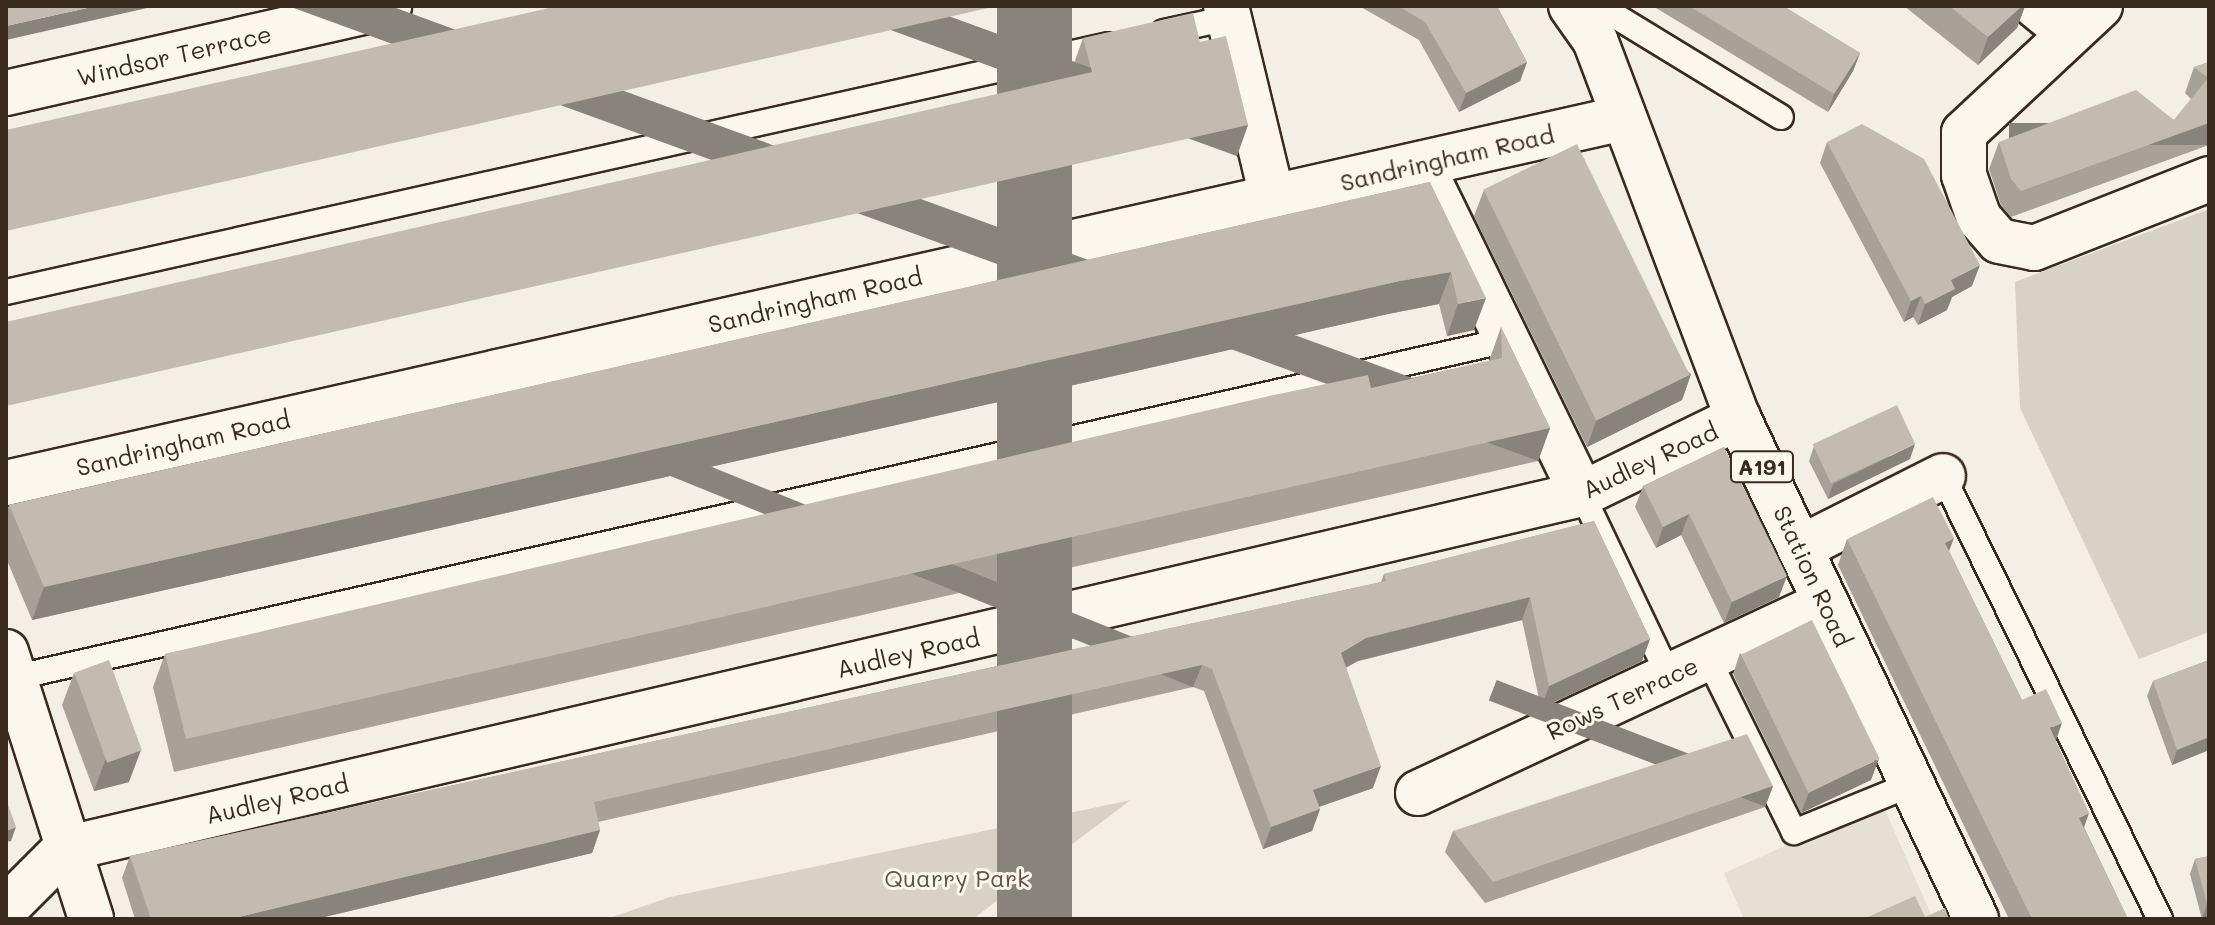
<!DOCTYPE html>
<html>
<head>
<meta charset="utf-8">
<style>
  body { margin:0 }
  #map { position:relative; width:2215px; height:925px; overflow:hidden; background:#f3efe4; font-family:Mali,sans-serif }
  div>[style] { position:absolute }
  .built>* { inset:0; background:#e5dfd4 }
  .green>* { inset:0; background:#d8d1c6 }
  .roads { filter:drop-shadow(2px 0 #3b2a1e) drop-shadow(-2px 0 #3b2a1e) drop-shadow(0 2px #3b2a1e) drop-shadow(0 -2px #3b2a1e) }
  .lane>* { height:24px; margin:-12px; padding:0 12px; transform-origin:12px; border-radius:12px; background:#fbf7ec }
  .street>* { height:44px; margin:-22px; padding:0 22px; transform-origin:22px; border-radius:22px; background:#fbf7ec }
  .primary>* { height:44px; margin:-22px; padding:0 22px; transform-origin:22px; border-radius:22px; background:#fbf7ec }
  .wall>* { inset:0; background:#a8a197 }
  .shaded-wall>* { inset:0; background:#88837b; transform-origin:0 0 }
  .building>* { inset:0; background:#c3bbb0; transform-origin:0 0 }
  span { translate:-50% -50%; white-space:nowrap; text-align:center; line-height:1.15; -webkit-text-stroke:6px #fbf7ec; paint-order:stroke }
  .shield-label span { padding:2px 6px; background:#fbf7ec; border:2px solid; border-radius:6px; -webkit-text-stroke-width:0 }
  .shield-label { font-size:22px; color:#3b2a1e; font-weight:700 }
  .street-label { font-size:24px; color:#3b2a1e }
  .park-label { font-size:24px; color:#625448 }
  .frame { position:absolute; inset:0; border:8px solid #3b2a1e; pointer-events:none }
</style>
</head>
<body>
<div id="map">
  <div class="built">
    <div style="clip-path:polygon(1882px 803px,1933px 919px,1744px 919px,1724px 873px)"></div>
  </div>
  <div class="green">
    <div style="clip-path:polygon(2209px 209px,2209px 632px,2139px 659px,2020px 408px,2015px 282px)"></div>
    <div style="clip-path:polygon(1131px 800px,973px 919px,607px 919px,670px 897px)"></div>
  </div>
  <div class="roads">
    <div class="lane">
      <div style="left:1599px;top:6px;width:213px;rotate:31.4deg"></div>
      <div style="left:1164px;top:32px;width:66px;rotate:-12.2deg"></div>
      <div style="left:6px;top:292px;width:1129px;rotate:-12.63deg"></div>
      <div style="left:1943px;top:476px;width:493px;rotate:63.9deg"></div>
      <div style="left:1582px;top:494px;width:202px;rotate:64.5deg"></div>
      <div style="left:1708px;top:658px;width:194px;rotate:63.7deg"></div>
      <div style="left:1794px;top:832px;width:127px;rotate:-22.1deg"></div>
      <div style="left:17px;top:677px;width:1529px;rotate:-12.74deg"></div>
    </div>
    <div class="street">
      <div style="left:1226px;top:6px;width:195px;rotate:76.4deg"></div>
      <div style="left:2036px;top:6px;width:43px;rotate:39.3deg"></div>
      <div style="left:2100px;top:6px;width:186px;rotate:137deg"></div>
      <div style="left:1964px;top:133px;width:42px;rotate:90deg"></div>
      <div style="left:1964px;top:175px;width:46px;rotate:70.8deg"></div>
      <div style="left:1979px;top:218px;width:30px;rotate:49deg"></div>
      <div style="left:1999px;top:241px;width:36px;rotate:11deg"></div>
      <div style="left:2034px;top:248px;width:188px;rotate:-21.5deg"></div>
      <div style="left:6px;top:93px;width:393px;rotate:-12.8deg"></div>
      <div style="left:1421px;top:164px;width:367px;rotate:64deg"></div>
      <div style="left:6px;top:483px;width:1658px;rotate:-12.72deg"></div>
      <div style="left:1800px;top:548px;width:160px;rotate:-26.7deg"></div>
      <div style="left:6px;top:652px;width:280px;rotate:72.3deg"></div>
      <div style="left:1418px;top:793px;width:450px;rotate:-25deg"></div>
      <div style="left:6px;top:908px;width:83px;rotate:-45deg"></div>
      <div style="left:65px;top:849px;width:1558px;rotate:-13.17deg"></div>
      <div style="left:1582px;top:494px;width:174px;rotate:-26deg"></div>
    </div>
    <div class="primary">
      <div style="left:1571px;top:6px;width:42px;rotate:54.8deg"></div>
      <div style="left:1595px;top:40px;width:404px;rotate:69.3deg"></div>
      <div style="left:1738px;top:418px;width:555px;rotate:64.59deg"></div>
    </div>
  </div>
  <div class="wall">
    <div style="clip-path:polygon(1359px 6px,1497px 6px,1527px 62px,1520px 81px,1459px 112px,1419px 40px)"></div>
    <div style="clip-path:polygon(1657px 6px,1783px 6px,1860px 53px,1853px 71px,1828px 112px,1656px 8px)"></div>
    <div style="clip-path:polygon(1904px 6px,2025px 6px,2017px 28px,1978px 65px)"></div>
    <div style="clip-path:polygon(1083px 38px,1200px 42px,1248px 125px,1237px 156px,1074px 76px,1072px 69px)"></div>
    <div style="clip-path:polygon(2209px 62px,2209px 145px,2011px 217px,2001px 205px,1989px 169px,1999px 142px,2174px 120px,2191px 99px,2185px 93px,2194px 67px)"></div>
    <div style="clip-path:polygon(1827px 142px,1972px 286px,1952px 297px,1947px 310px,1918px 325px,1913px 317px,1904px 322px,1820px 163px)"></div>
    <div style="clip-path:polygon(1430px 182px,1474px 330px,1447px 336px,1439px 304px,1388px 314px,32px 620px,6px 558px,6px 515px,9px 505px)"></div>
    <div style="clip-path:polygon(1484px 190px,1691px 374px,1682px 400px,1587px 447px,1474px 216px)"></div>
    <div style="clip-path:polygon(1501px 327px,1550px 428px,1538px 461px,174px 772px,153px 687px,165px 654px,1489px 361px)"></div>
    <div style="clip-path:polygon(1814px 446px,1910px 459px,1828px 499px,1809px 461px)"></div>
    <div style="clip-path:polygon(1724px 447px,1779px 597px,1724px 623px,1681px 535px,1656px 548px,1635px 507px,1643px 486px)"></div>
    <div style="clip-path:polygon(1594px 521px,1650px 639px,1642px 661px,1541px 708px,1522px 620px,1358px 661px,1346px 667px,1373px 788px,1319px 807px,1320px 809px,1312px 831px,1263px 849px,1204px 691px,1193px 687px,598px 822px,600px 830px,592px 853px,316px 919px,135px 919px,122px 878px,130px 856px,1381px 582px,1384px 574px)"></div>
    <div style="clip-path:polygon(1847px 539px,1949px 551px,2022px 700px,2055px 741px,2084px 827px,2128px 919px,2009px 919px,1838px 565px)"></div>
    <div style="clip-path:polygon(1740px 653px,1871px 780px,1801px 813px,1733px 674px)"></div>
    <div style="clip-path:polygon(2209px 660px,2209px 750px,2172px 765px,2147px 696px,2153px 681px)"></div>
    <div style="clip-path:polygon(74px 673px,129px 782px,94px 791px,62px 705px)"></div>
    <div style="clip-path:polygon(1773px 786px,1765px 807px,1485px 903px,1445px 852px,1453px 831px)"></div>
    <div style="clip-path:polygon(2209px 856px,2209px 918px,2202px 919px,2190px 874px,2195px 859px)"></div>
  </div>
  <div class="shaded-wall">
    <div style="clip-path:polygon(96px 6px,156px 6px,6px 40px,6px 26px)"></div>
    <div style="left:997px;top:6px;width:75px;height:1016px"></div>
    <div style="clip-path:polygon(2022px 6px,2025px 6px,2017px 28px,1978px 65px,1988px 37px)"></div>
    <div style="clip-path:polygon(1860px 53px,1853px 71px,1828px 112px,1834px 94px)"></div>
    <div style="clip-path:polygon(1527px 62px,1520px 81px,1459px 112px,1466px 93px)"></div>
    <div style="left:2209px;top:123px;width:22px;height:200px;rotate:90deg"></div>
    <div style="left:1248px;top:125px;width:33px;height:1273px;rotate:110deg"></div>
    <div style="clip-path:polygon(1980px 265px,1972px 286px,1952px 297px,1947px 310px,1918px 325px,1925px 304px,1951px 280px)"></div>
    <div style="clip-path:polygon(1451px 272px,1439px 304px,1388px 314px,32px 620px,44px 587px,1400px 281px)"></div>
    <div style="clip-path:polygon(1921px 296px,1913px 317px,1904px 322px,1911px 301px)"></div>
    <div style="clip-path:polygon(1486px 298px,1474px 330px,1447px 336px,1458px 304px)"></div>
    <div style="clip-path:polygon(1691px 374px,1682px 400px,1587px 447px,1596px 421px)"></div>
    <div style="left:1550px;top:428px;width:35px;height:1399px;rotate:110deg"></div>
    <div style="clip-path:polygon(1915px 444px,1910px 459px,1828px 499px,1833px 484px)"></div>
    <div style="clip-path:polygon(1689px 514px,1681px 535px,1656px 548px,1663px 527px)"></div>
    <div style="clip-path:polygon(1954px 538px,1944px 564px,1945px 543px)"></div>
    <div style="clip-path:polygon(1787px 576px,1779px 597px,1724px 623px,1732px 602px)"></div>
    <div style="clip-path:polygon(1530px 597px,1522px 620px,1358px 661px,1333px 675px,1341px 653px,1366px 638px)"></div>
    <div style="clip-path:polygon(1650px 639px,1642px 661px,1541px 708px,1549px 686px)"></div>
    <div style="left:1202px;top:665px;width:24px;height:623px;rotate:112deg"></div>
    <div style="clip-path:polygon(2062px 723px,2053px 749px,2050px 728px)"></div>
    <div style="clip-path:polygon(2209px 737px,2209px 750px,2172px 765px,2177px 750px)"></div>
    <div style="clip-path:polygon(141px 750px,129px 782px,94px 791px,106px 758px)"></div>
    <div style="clip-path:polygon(1879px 759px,1871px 780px,1801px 813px,1809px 792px)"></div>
    <div style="clip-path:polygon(1381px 766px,1373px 788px,1304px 812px,1313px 790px)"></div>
    <div style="left:1773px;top:786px;width:22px;height:296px;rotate:111deg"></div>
    <div style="clip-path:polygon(1320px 809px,1312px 831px,1263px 849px,1271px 827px)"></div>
    <div style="clip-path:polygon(2089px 813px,2080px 839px,2079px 818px)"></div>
    <div style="clip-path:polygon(16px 827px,11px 841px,6px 842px,6px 831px)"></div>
    <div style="clip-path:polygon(600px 830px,592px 853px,316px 919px,231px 919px)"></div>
    <div style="clip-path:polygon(2207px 904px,2209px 904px,2209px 918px,2202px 919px)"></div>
  </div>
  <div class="building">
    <div style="clip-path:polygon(6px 6px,96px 6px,6px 26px)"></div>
    <div style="clip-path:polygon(558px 6px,997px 6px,6px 231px,6px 130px)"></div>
    <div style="clip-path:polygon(1398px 6px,1497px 6px,1527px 62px,1466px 93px,1425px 22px)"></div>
    <div style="clip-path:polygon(1689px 6px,1783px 6px,1860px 53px,1834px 94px)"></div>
    <div style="clip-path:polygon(1949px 6px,2022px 6px,1988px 37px)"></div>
    <div style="clip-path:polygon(1193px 13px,1200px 42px,1226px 36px,1248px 125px,6px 406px,6px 322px,1092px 72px,1083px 38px)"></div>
    <div style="clip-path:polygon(2209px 62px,2209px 123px,2021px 191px,2011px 179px,1999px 142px,2136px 90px,2174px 120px,2208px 78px,2194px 67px)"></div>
    <div style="clip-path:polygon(1862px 124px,1924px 159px,1980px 265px,1951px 280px,1955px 289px,1925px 304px,1921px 296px,1911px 301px,1827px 142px)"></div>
    <div style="left:1577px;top:144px;width:257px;height:104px;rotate:64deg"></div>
    <div style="clip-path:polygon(1430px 182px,1486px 298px,1458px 304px,1451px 272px,1400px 281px,44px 587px,9px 505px)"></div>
    <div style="clip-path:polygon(1501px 327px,1550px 428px,186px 739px,165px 654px,1269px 396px,1368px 375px,1371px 388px,1502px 358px)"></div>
    <div style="left:1897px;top:405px;width:43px;height:93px;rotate:65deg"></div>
    <div style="clip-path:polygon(1724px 447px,1787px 576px,1732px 602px,1689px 514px,1663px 527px,1643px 486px)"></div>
    <div style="clip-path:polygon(1933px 497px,1954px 538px,1945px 543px,2022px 700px,2046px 689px,2062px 723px,2050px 728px,2089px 813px,2079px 818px,2128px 919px,2032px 919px,1847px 539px)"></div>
    <div style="clip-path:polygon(1594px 521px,1650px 639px,1549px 686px,1530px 597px,1366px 638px,1341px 653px,1381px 766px,1313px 790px,1320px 809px,1271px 827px,1212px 669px,1202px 665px,594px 802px,600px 830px,231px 919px,151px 919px,130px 856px,1386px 581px,1384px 574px)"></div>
    <div style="left:1812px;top:620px;width:154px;height:79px;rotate:64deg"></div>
    <div style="left:109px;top:660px;width:96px;height:37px;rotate:70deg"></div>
    <div style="clip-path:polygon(2209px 660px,2209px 737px,2177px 750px,2153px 681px)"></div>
    <div style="clip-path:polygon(1747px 734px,1773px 786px,1493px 882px,1453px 831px)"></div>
    <div style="clip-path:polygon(6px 799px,16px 827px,6px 831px)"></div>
    <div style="clip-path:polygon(2209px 856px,2209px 904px,2207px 904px,2195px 859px)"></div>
    <div style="clip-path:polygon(1915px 896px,1925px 917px,1945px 908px,1949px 919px,1863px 919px)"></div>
  </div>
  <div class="shield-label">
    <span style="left:1762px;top:467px">A191</span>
  </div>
  <div class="street-label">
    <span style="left:174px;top:55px;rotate:-13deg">Windsor Terrace</span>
    <span style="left:1447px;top:158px;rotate:-13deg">Sandringham Road</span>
    <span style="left:815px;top:300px;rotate:-13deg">Sandringham Road</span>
    <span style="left:183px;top:443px;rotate:-13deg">Sandringham Road</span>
    <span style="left:1650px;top:460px;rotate:-25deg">Audley Road</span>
    <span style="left:1813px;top:576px;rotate:65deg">Station Road</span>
    <span style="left:908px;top:653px;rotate:-13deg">Audley Road</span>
    <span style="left:1622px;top:698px;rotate:-25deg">Rows Terrace</span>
    <span style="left:277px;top:799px;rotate:-13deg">Audley Road</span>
  </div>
  <div class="park-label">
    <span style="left:957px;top:878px">Quarry Park</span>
  </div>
  <div class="frame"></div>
</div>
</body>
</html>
